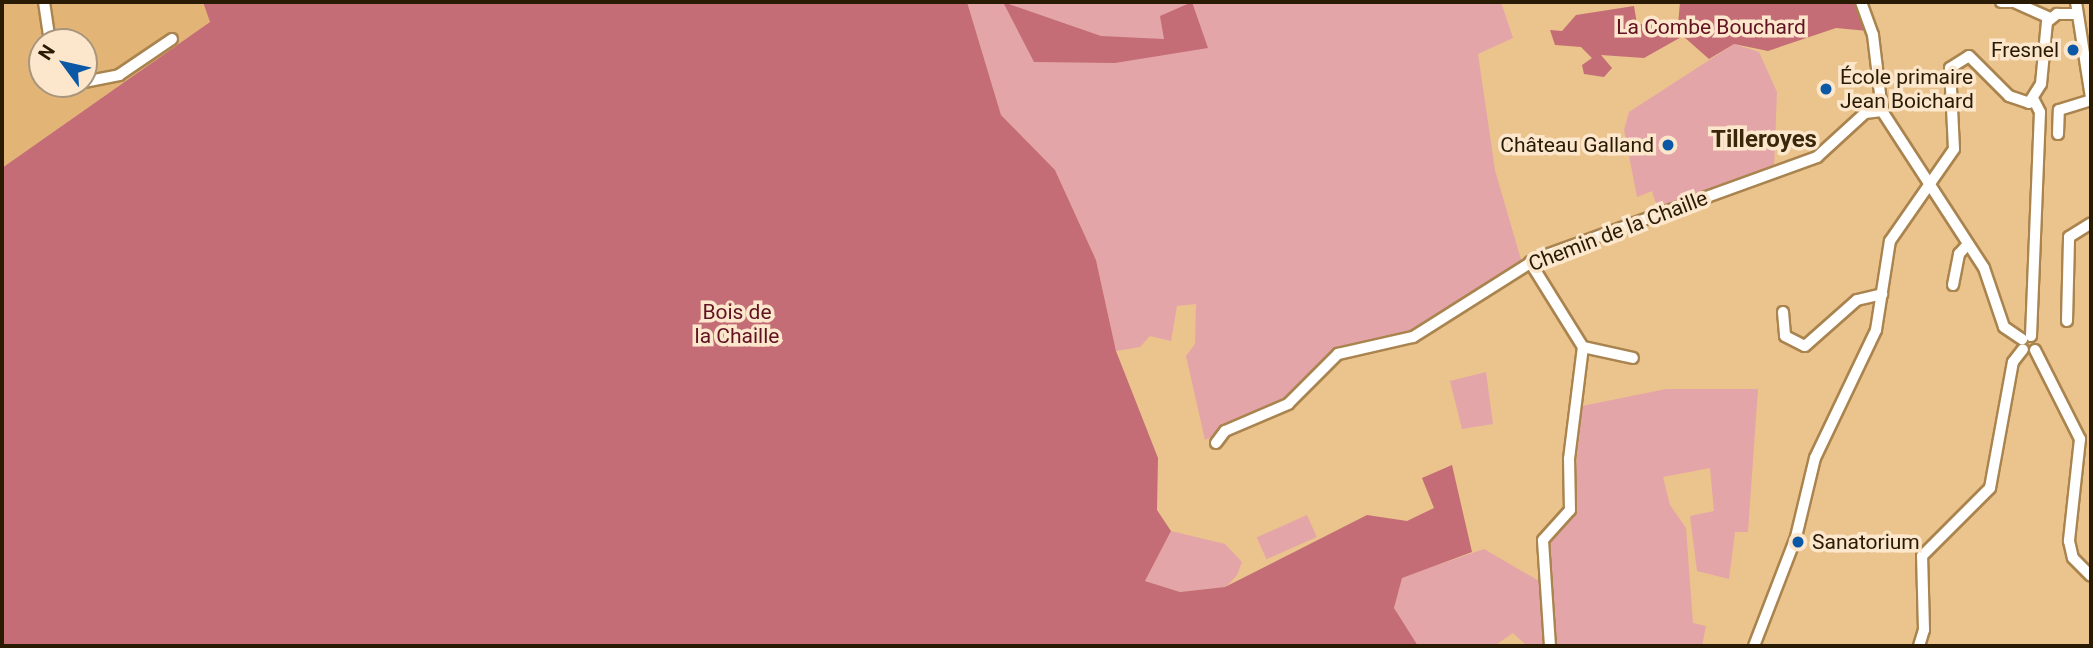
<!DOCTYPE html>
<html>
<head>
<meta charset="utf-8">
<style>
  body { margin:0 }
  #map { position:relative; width:2093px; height:648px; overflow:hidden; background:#ebc38c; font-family:Roboto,sans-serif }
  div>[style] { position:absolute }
  .built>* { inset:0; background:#e2b577 }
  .green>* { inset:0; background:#e4a5a9; transform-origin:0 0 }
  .forest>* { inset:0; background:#c46d76 }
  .roads { filter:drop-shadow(2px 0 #aa844f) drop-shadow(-2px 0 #aa844f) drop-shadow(0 2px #aa844f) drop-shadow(0 -2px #aa844f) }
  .minor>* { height:10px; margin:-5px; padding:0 5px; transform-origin:5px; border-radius:5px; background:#fff }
  .dots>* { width:19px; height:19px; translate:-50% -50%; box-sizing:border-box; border:4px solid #fce7cc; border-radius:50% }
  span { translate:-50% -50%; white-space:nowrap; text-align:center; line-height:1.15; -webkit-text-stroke:7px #fce7cc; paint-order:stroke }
  .park-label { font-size:21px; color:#611122 }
  .poi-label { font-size:21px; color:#291a04 }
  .right { translate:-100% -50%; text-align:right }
  .left { translate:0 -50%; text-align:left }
  .street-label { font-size:21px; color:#291a04 }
  .quarter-label { font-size:24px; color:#3a270a; font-weight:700 }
  .frame { position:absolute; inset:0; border:4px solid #291a04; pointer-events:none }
  .north { position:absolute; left:28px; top:28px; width:70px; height:70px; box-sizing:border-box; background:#fce7cc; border:2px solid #a8957c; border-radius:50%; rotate:303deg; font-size:19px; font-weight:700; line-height:28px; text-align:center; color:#291a04 }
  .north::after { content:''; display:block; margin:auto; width:24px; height:32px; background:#0b58a6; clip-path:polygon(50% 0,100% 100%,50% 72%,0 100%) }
</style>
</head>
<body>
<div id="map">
  <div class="built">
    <div style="clip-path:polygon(evenodd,2px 2px,203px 2px,210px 22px,2px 168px,2px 2px,42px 42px,84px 42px,84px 84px,42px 84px,42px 42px)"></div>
  </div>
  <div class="green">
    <div style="clip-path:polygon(967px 2px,1501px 2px,1513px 38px,1478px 54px,1495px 170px,1522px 263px,1411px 334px,1334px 354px,1292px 397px,1205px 440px,1186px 356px,1195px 344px,1196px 304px,1177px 306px,1171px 341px,1150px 336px,1140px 347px,1116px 351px,1096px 260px,1055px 170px,1001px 115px)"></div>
    <div style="clip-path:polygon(1734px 44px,1759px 52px,1777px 92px,1774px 168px,1658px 210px,1652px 191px,1637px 197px,1624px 130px,1629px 112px)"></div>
    <div style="clip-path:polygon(1486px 372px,1493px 424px,1462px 429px,1450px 381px)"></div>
    <div style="clip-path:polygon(1666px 389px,1758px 389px,1748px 532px,1735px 532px,1729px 579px,1697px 571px,1690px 516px,1714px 511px,1710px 468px,1663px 477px,1670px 505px,1686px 528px,1693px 623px,1706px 626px,1702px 646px,1527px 646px,1513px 633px,1494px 646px,1418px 646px,1407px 637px,1394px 608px,1402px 577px,1484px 549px,1546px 585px,1546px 541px,1571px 514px,1582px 406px)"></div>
    <div style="left:1307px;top:515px;width:24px;height:55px;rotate:66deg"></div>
    <div style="clip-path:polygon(1171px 531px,1225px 544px,1242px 562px,1237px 575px,1226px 587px,1180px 592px,1145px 581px)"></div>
  </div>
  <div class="forest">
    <div style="clip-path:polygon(203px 2px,967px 2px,1001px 115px,1055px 170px,1096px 260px,1116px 351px,1158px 458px,1157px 510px,1171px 531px,1145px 581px,1180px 592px,1225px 587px,1367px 515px,1407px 521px,1434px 508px,1422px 478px,1452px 465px,1472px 552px,1402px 578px,1394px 608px,1418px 646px,2px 646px,2px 168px,210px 22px)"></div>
    <div style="clip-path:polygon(1003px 2px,1101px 36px,1164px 39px,1160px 16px,1192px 2px,1208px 48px,1115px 63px,1034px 62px)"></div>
    <div style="clip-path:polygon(1680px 2px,1855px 2px,1868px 31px,1836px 28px,1768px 51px,1734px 44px,1709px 59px,1683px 36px,1644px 58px,1601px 55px,1612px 68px,1604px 77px,1584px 74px,1582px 65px,1592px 58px,1581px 47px,1555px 45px,1550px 30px,1562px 31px,1576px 15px,1634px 6px,1637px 24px,1678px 25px)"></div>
  </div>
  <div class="roads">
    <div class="minor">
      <div style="left:44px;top:2px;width:40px;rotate:81.5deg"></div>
      <div style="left:1861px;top:2px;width:35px;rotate:70deg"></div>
      <div style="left:1873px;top:35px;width:77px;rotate:83.2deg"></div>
      <div style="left:1882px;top:111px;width:187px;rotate:57deg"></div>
      <div style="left:1984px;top:268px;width:62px;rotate:71.3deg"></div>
      <div style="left:2004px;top:327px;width:22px;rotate:34deg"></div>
      <div style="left:2001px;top:2px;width:11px"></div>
      <div style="left:2014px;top:2px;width:39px;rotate:24deg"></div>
      <div style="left:2076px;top:2px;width:97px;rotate:81.1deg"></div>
      <div style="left:84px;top:82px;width:36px;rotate:-11deg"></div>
      <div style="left:119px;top:75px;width:64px;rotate:-34.2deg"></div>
      <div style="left:2058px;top:134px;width:24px;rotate:-88deg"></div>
      <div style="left:2059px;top:110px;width:34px;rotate:-17deg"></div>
      <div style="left:1530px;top:262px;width:100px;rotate:58.1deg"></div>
      <div style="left:1583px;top:347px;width:51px;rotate:12.4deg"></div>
      <div style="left:1953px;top:285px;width:32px;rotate:-79deg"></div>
      <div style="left:1959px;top:254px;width:13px;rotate:-48deg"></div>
      <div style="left:1783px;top:312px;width:24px;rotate:85deg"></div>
      <div style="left:1785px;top:336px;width:22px;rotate:27deg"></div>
      <div style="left:1805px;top:346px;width:69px;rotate:-41.5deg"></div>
      <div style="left:1857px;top:300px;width:26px;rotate:-13deg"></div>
      <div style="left:2067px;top:321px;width:84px;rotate:-88.6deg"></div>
      <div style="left:2069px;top:237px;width:26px;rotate:-32deg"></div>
      <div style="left:2031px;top:336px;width:224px;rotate:-87.7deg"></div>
      <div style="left:2040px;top:112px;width:13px;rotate:-117deg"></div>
      <div style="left:2035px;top:350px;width:100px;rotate:63.2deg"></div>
      <div style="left:2080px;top:439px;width:103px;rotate:96.2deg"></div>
      <div style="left:2069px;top:541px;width:17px;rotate:77deg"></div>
      <div style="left:2073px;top:558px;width:25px;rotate:45deg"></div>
      <div style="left:1216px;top:443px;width:15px;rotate:-53deg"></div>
      <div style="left:1225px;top:431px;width:69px;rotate:-23.2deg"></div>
      <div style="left:1288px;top:404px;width:71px;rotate:-45deg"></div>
      <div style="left:1338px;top:354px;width:77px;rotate:-12.8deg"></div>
      <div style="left:1413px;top:337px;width:148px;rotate:-32.3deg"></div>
      <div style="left:1538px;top:258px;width:297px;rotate:-19.9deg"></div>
      <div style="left:1817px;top:157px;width:65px;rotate:-42.5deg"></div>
      <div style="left:1865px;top:113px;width:17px;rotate:-7deg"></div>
      <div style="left:1550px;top:646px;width:106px;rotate:-93.8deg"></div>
      <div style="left:1543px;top:540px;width:40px;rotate:-48deg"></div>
      <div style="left:1570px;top:510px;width:51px;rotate:-91.1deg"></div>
      <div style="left:1569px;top:459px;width:113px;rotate:-82.9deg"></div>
      <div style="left:1754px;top:646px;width:117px;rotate:-68.9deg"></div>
      <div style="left:1796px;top:537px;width:81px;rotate:-76.5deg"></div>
      <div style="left:1815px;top:458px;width:142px;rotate:-64.5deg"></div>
      <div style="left:1876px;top:330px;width:90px;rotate:-81.1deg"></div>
      <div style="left:1890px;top:241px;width:112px;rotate:-55.2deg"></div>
      <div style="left:1954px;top:149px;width:81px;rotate:-92.8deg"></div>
      <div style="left:1950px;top:68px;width:22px;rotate:-32deg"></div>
      <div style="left:1969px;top:56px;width:57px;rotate:45deg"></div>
      <div style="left:2009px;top:96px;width:21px;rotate:19deg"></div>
      <div style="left:2029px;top:103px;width:22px;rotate:-58deg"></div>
      <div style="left:2041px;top:84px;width:62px;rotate:-84.5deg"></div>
      <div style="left:2047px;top:22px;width:13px;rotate:-39deg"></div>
      <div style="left:2057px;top:14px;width:19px"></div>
      <div style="left:1919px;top:646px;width:17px;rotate:-73deg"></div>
      <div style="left:1924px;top:630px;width:74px;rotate:-91.5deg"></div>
      <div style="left:1922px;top:556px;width:96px;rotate:-45deg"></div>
      <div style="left:1990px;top:488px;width:128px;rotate:-79.7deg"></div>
      <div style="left:2013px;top:362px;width:16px;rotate:-52deg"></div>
    </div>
  </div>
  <div class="dots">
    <div style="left:2073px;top:50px;background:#0b58a6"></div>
    <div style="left:1826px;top:89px;background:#0b58a6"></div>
    <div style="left:1668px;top:145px;background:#0b58a6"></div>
    <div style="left:1798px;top:542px;background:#0b58a6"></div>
  </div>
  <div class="park-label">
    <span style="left:1711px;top:27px">La Combe Bouchard</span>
    <span style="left:737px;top:324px">Bois de<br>la Chaille</span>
  </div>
  <div class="poi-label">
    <span class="right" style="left:2059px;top:50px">Fresnel</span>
    <span class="left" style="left:1840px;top:89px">École primaire<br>Jean Boichard</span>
    <span class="right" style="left:1654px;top:145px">Château Galland</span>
    <span class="left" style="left:1812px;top:542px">Sanatorium</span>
  </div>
  <div class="street-label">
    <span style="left:1618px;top:231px;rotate:-21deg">Chemin de la Chaille</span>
  </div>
  <div class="quarter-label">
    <span style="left:1764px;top:140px">Tilleroyes</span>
  </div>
  <div class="frame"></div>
  <div class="north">N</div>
</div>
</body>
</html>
